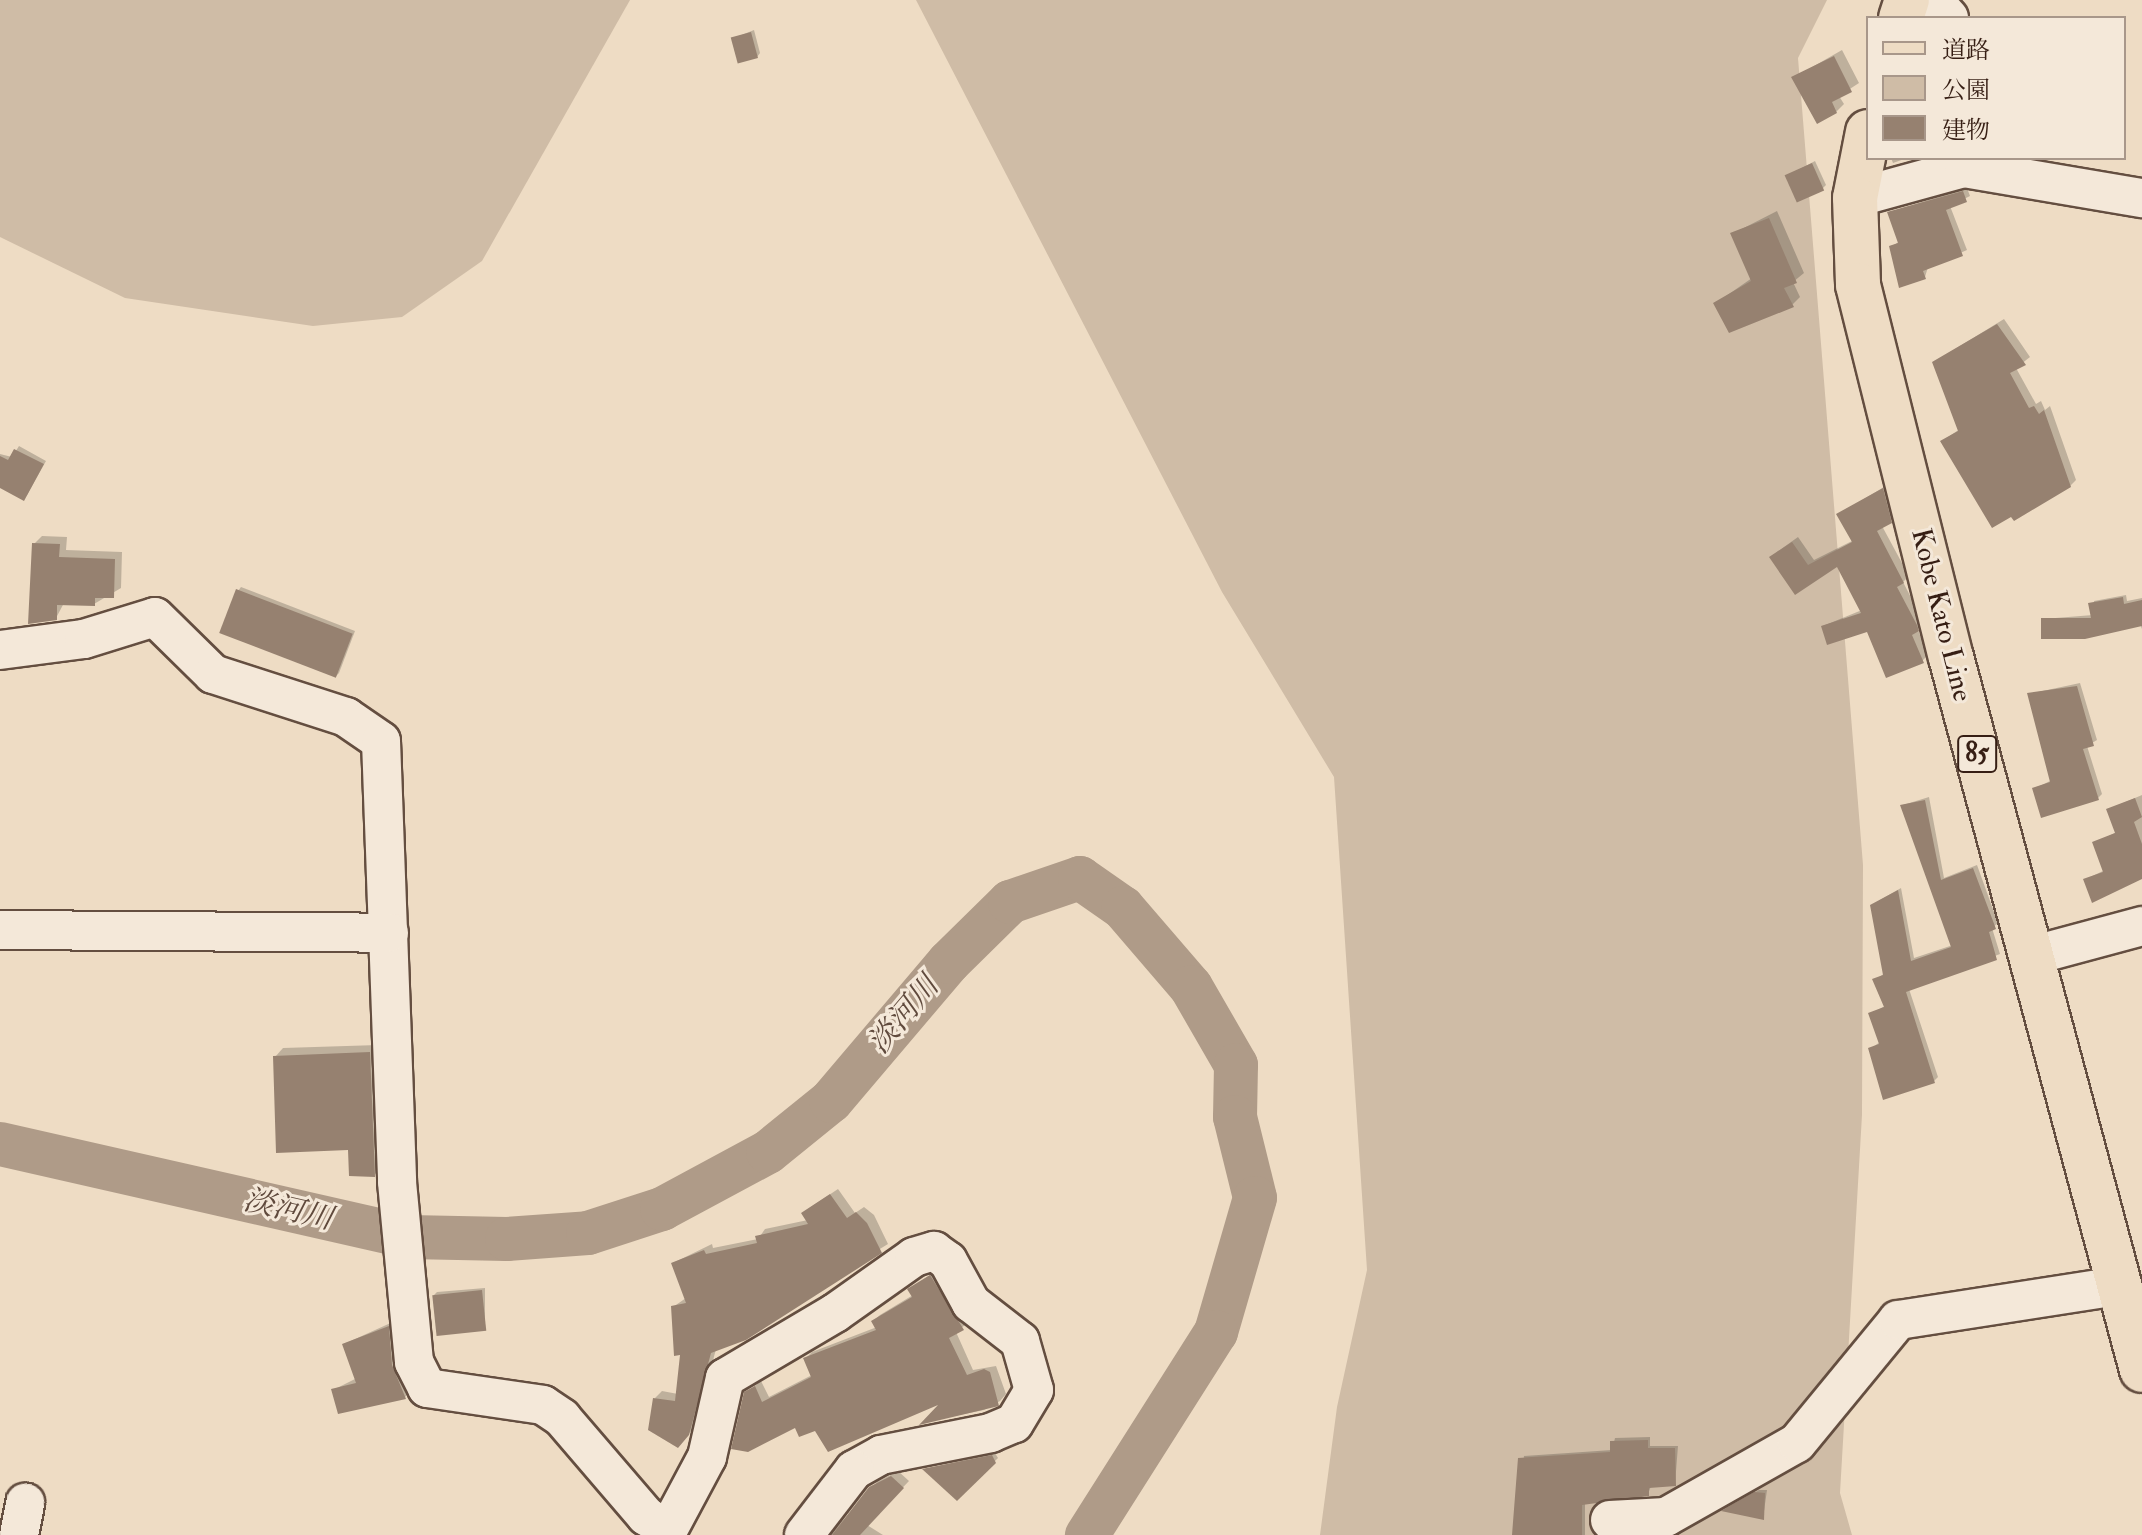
<!DOCTYPE html>
<html>
<head>
<meta charset="utf-8">
<style>
  body { margin:0 }
  #map { position:relative; width:2142px; height:1535px; overflow:hidden; background:#eedcc4; font-family:"IM FELL Double Pica","Noto Serif JP",serif }
  div>[style] { position:absolute }
  .green>* { inset:0; background:#cfbca6 }
  .shadow>* { inset:0; background:#0003 }
  .river>* { height:44px; margin:-22px; padding:0 22px; transform-origin:22px; border-radius:22px; background:#af9b88 }
  .building>* { inset:0; background:#968170; transform-origin:0 0 }
  .roads { filter:drop-shadow(2px 0 #644e40) drop-shadow(-2px 0 #644e40) drop-shadow(0 2px #644e40) drop-shadow(0 -2px #644e40) }
  .minor>* { height:38px; margin:-19px; padding:0 19px; transform-origin:19px; border-radius:19px; background:#f4e8d9 }
  .major>* { height:44px; margin:-22px; padding:0 22px; transform-origin:22px; border-radius:22px; background:#eedcc4 }
  span { translate:-50% -50%; white-space:nowrap; text-align:center; line-height:1.15; -webkit-text-stroke:6px #f4e8d9; paint-order:stroke }
  .shield-label span { padding:2px 6px; background:#f4e8d9; border:2px solid; border-radius:6px; -webkit-text-stroke-width:0 }
  .shield-label { font-size:26px; color:#361e14; font-weight:700 }
  .street-label { font-size:28px; color:#361e14 }
  .water-label { font-size:30px; color:#604a3d; font-style:italic }
  .legend { position:absolute; left:1866px; top:16px; width:260px; height:144px; box-sizing:border-box; background:#f4e8d9; border:2px solid #a8978a; margin:0; padding:10px 14px; list-style:none; font-size:24px; color:#361e14 }
  .legend li { display:flex; align-items:center; gap:16px; height:40px }
  .legend b { width:40px; border:2px solid #a8978a }
</style>
</head>
<body>
<div id="map">
  <div class="green">
    <div style="clip-path:polygon(0 0,630px 0,482px 261px,402px 317px,313px 326px,125px 298px,0 237px)"></div>
    <div style="clip-path:polygon(916px 0,1827px 0,1798px 58px,1863px 865px,1862px 1115px,1840px 1493px,1852px 1535px,1320px 1535px,1337px 1407px,1367px 1270px,1334px 777px,1222px 592px)"></div>
  </div>
  <div class="shadow">
    <div style="clip-path:polygon(754px 30px,760px 53px,757px 57px,734px 38px)"></div>
    <div style="clip-path:polygon(1842px 50px,1859px 83px,1839px 96px,1844px 104px,1836px 112px,1793px 78px)"></div>
    <div style="clip-path:polygon(1891px 158px,1907px 158px,1893px 163px)"></div>
    <div style="clip-path:polygon(1815px 161px,1826px 185px,1823px 188px,1787px 176px)"></div>
    <div style="clip-path:polygon(1967px 188px,1970px 196px,1950px 206px,1967px 250px,1928px 267px,1925px 277px,1891px 247px,1900px 241px,1890px 212px)"></div>
    <div style="clip-path:polygon(1777px 211px,1804px 273px,1793px 282px,1800px 297px,1792px 305px,1716px 303px,1752px 278px,1732px 234px)"></div>
    <div style="clip-path:polygon(2004px 319px,2030px 357px,2016px 368px,2036px 404px,2041px 401px,2045px 410px,2050px 406px,2076px 480px,2070px 486px,1942px 441px,1960px 429px,1934px 362px)"></div>
    <div style="clip-path:polygon(19px 446px,46px 461px,27px 495px,0 486px,0 454px,12px 457px)"></div>
    <div style="clip-path:polygon(1889px 484px,1896px 516px,1882px 526px,1909px 576px,1903px 582px,1922px 619px,1918px 630px,1928px 655px,1922px 661px,1868px 629px,1823px 626px,1862px 610px,1838px 564px,1796px 593px,1777px 552px,1798px 537px,1814px 560px,1854px 540px,1839px 514px)"></div>
    <div style="clip-path:polygon(42px 536px,67px 537px,66px 550px,122px 552px,121px 588px,94px 604px,64px 603px,56px 618px,34px 544px)"></div>
    <div style="clip-path:polygon(241px 587px,355px 631px,339px 673px,336px 676px,238px 591px)"></div>
    <div style="clip-path:polygon(2126px 595px,2127px 601px,2142px 598px,2142px 629px,2140px 624px,2043px 619px,2093px 615px,2094px 601px)"></div>
    <div style="clip-path:polygon(2080px 683px,2097px 740px,2087px 746px,2102px 794px,2098px 798px,2034px 789px,2052px 780px,2029px 694px)"></div>
    <div style="clip-path:polygon(2142px 795px,2142px 877px,2086px 879px,2105px 870px,2094px 843px,2117px 832px,2109px 809px)"></div>
    <div style="clip-path:polygon(1929px 797px,1944px 878px,1977px 865px,1998px 923px,1992px 928px,2000px 954px,1909px 989px,1938px 1077px,1934px 1081px,1870px 1049px,1880px 1042px,1870px 1014px,1885px 1006px,1875px 980px,1885px 973px,1880px 900px,1901px 888px,1914px 958px,1953px 945px,1903px 805px)"></div>
    <div style="clip-path:polygon(378px 1045px,383px 1167px,374px 1175px,275px 1057px,283px 1048px)"></div>
    <div style="clip-path:polygon(838px 1189px,855px 1213px,864px 1207px,874px 1215px,888px 1244px,716px 1349px,696px 1426px,678px 1445px,655px 1398px,662px 1391px,678px 1394px,682px 1353px,673px 1307px,686px 1298px,673px 1263px,712px 1244px,713px 1248px,758px 1239px,765px 1229px,808px 1220px,811px 1207px)"></div>
    <div style="clip-path:polygon(937px 1270px,969px 1322px,956px 1332px,973px 1370px,996px 1366px,1006px 1394px,1000px 1401px,984px 1410px,925px 1422px,946px 1399px,816px 1429px,796px 1425px,746px 1393px,761px 1381px,769px 1397px,812px 1375px,806px 1358px,812px 1352px,877px 1327px,873px 1321px,880px 1315px,913px 1295px,910px 1289px)"></div>
    <div style="clip-path:polygon(485px 1288px,485px 1330px,434px 1295px,437px 1292px)"></div>
    <div style="clip-path:polygon(395px 1321px,412px 1390px,405px 1397px,333px 1390px,357px 1378px,344px 1344px)"></div>
    <div style="clip-path:polygon(1650px 1437px,1650px 1446px,1678px 1446px,1675px 1484px,1651px 1486px,1648px 1494px,1585px 1502px,1585px 1535px,1514px 1535px,1524px 1456px,1612px 1450px,1615px 1438px)"></div>
    <div style="clip-path:polygon(995px 1453px,998px 1458px,957px 1498px,925px 1469px)"></div>
    <div style="clip-path:polygon(898px 1471px,909px 1481px,867px 1525px,883px 1535px,830px 1535px,877px 1482px)"></div>
    <div style="clip-path:polygon(1759px 1490px,1767px 1490px,1763px 1518px,1726px 1508px)"></div>
  </div>
  <div class="river">
    <div style="left:0;top:1144px;width:419px;rotate:12.8deg"></div>
    <div style="left:409px;top:1237px;width:98px;rotate:1.2deg"></div>
    <div style="left:507px;top:1239px;width:81px;rotate:-4.2deg"></div>
    <div style="left:588px;top:1233px;width:78px;rotate:-18deg"></div>
    <div style="left:662px;top:1209px;width:120px;rotate:-28.3deg"></div>
    <div style="left:768px;top:1152px;width:81px;rotate:-39deg"></div>
    <div style="left:831px;top:1101px;width:182px;rotate:-49.7deg"></div>
    <div style="left:949px;top:962px;width:86px;rotate:-44.5deg"></div>
    <div style="left:1010px;top:902px;width:74px;rotate:-18.9deg"></div>
    <div style="left:1080px;top:878px;width:52px;rotate:34.9deg"></div>
    <div style="left:1123px;top:908px;width:104px;rotate:49.3deg"></div>
    <div style="left:1191px;top:987px;width:90px;rotate:60deg"></div>
    <div style="left:1236px;top:1065px;width:52px;rotate:91.1deg"></div>
    <div style="left:1235px;top:1117px;width:83px;rotate:76.1deg"></div>
    <div style="left:1255px;top:1198px;width:140px;rotate:106.2deg"></div>
    <div style="left:1216px;top:1332px;width:241px;rotate:122.4deg"></div>
  </div>
  <div class="building">
    <div style="left:751px;top:32px;width:27px;height:21px;rotate:75deg"></div>
    <div style="clip-path:polygon(1834px 56px,1852px 92px,1832px 102px,1837px 113px,1817px 124px,1791px 77px)"></div>
    <div style="left:1812px;top:163px;width:30px;height:30px;rotate:66deg"></div>
    <div style="clip-path:polygon(1963px 191px,1967px 202px,1946px 210px,1963px 256px,1923px 271px,1926px 279px,1899px 288px,1889px 246px,1898px 243px,1887px 212px)"></div>
    <div style="clip-path:polygon(1769px 218px,1797px 283px,1784px 288px,1794px 307px,1729px 333px,1713px 303px,1751px 281px,1730px 233px)"></div>
    <div style="clip-path:polygon(1997px 324px,2026px 365px,2010px 373px,2029px 408px,2034px 406px,2039px 414px,2044px 410px,2071px 487px,2014px 521px,2011px 517px,1992px 528px,1940px 441px,1958px 431px,1932px 362px)"></div>
    <div style="clip-path:polygon(14px 449px,44px 464px,24px 501px,0 488px,0 456px,8px 460px)"></div>
    <div style="clip-path:polygon(1883px 488px,1892px 523px,1877px 531px,1904px 583px,1897px 587px,1917px 625px,1919px 631px,1912px 635px,1924px 663px,1886px 678px,1867px 632px,1827px 645px,1821px 626px,1861px 613px,1837px 567px,1795px 595px,1769px 557px,1792px 542px,1808px 565px,1852px 542px,1836px 514px)"></div>
    <div style="clip-path:polygon(32px 543px,60px 544px,59px 557px,115px 559px,114px 598px,95px 598px,95px 606px,57px 605px,57px 620px,28px 624px)"></div>
    <div style="left:236px;top:589px;width:125px;height:47px;rotate:21deg"></div>
    <div style="clip-path:polygon(2123px 597px,2124px 604px,2142px 600px,2142px 626px,2085px 639px,2041px 639px,2041px 618px,2091px 618px,2088px 603px)"></div>
    <div style="clip-path:polygon(2077px 686px,2094px 746px,2083px 749px,2099px 800px,2041px 818px,2032px 788px,2050px 782px,2027px 693px)"></div>
    <div style="clip-path:polygon(2135px 798px,2142px 817px,2134px 822px,2142px 844px,2142px 879px,2092px 903px,2083px 879px,2103px 872px,2092px 842px,2115px 833px,2106px 809px)"></div>
    <div style="clip-path:polygon(1925px 800px,1941px 880px,1973px 868px,1996px 929px,1989px 932px,1997px 960px,1906px 992px,1935px 1083px,1883px 1100px,1868px 1048px,1879px 1044px,1868px 1013px,1884px 1007px,1872px 979px,1883px 975px,1870px 905px,1898px 890px,1911px 961px,1951px 947px,1900px 805px)"></div>
    <div style="clip-path:polygon(370px 1052px,375px 1177px,349px 1176px,348px 1150px,276px 1153px,273px 1056px)"></div>
    <div style="clip-path:polygon(830px 1194px,847px 1218px,856px 1212px,867px 1223px,882px 1253px,746px 1340px,711px 1353px,689px 1435px,678px 1448px,648px 1430px,653px 1398px,675px 1401px,680px 1355px,674px 1356px,671px 1306px,686px 1303px,671px 1263px,704px 1250px,706px 1254px,757px 1243px,755px 1236px,808px 1224px,801px 1213px)"></div>
    <div style="clip-path:polygon(930px 1275px,964px 1330px,949px 1338px,967px 1375px,984px 1369px,990px 1372px,999px 1406px,919px 1425px,938px 1405px,828px 1452px,815px 1431px,799px 1437px,795px 1428px,748px 1452px,731px 1449px,744px 1392px,755px 1386px,762px 1402px,811px 1377px,803px 1358px,876px 1330px,871px 1321px,912px 1297px,907px 1289px)"></div>
    <div style="left:482px;top:1290px;width:41px;height:50px;rotate:84deg"></div>
    <div style="clip-path:polygon(389px 1326px,392px 1365px,406px 1399px,338px 1414px,331px 1389px,356px 1383px,342px 1344px)"></div>
    <div style="clip-path:polygon(1648px 1440px,1648px 1448px,1675px 1448px,1676px 1486px,1649px 1488px,1649px 1496px,1582px 1505px,1582px 1535px,1512px 1535px,1518px 1458px,1610px 1452px,1610px 1441px)"></div>
    <div style="clip-path:polygon(992px 1455px,996px 1463px,957px 1501px,922px 1469px)"></div>
    <div style="clip-path:polygon(891px 1476px,904px 1488px,860px 1535px,832px 1535px,869px 1487px)"></div>
    <div style="clip-path:polygon(1754px 1492px,1765px 1493px,1764px 1520px,1721px 1511px)"></div>
  </div>
  <div class="roads">
    <div class="minor">
      <div style="left:1933px;top:0;width:24px;rotate:48deg"></div>
      <div style="left:1855px;top:198px;width:113px;rotate:-15.4deg"></div>
      <div style="left:1964px;top:168px;width:181px;rotate:9.6deg"></div>
      <div style="left:0;top:650px;width:85px;rotate:-7.5deg"></div>
      <div style="left:84px;top:639px;width:74px;rotate:-17.2deg"></div>
      <div style="left:155px;top:617px;width:81px;rotate:44.5deg"></div>
      <div style="left:213px;top:674px;width:140px;rotate:17.9deg"></div>
      <div style="left:346px;top:717px;width:42px;rotate:34.4deg"></div>
      <div style="left:381px;top:741px;width:441px;rotate:87.9deg"></div>
      <div style="left:397px;top:1182px;width:181px;rotate:84.6deg"></div>
      <div style="left:414px;top:1362px;width:29px;rotate:63deg"></div>
      <div style="left:427px;top:1388px;width:117px;rotate:8.3deg"></div>
      <div style="left:543px;top:1405px;width:23px;rotate:34deg"></div>
      <div style="left:562px;top:1418px;width:129px;rotate:49.4deg"></div>
      <div style="left:646px;top:1516px;width:26px;rotate:32deg"></div>
      <div style="left:668px;top:1530px;width:6px;rotate:121deg"></div>
      <div style="left:0;top:930px;width:389px;rotate:0.4deg"></div>
      <div style="left:2031px;top:956px;width:115px;rotate:-15.1deg"></div>
      <div style="left:1610px;top:1520px;width:56px;rotate:-3.1deg"></div>
      <div style="left:1666px;top:1517px;width:150px;rotate:-29.5deg"></div>
      <div style="left:1797px;top:1443px;width:159px;rotate:-50.6deg"></div>
      <div style="left:1898px;top:1320px;width:223px;rotate:-8.8deg"></div>
      <div style="left:668px;top:1530px;width:83px;rotate:-61.9deg"></div>
      <div style="left:707px;top:1457px;width:81px;rotate:-77.2deg"></div>
      <div style="left:725px;top:1378px;width:128px;rotate:-30.6deg"></div>
      <div style="left:835px;top:1313px;width:97px;rotate:-35.3deg"></div>
      <div style="left:914px;top:1257px;width:21px;rotate:-17deg"></div>
      <div style="left:934px;top:1251px;width:17px;rotate:36deg"></div>
      <div style="left:948px;top:1261px;width:48px;rotate:61.3deg"></div>
      <div style="left:971px;top:1303px;width:62px;rotate:37.8deg"></div>
      <div style="left:1020px;top:1341px;width:51px;rotate:74.1deg"></div>
      <div style="left:1034px;top:1390px;width:39px;rotate:121deg"></div>
      <div style="left:1014px;top:1423px;width:25px;rotate:157deg"></div>
      <div style="left:991px;top:1433px;width:112px;rotate:168.7deg"></div>
      <div style="left:881px;top:1455px;width:31px;rotate:151deg"></div>
      <div style="left:854px;top:1470px;width:82px;rotate:127.6deg"></div>
      <div style="left:19px;top:1535px;width:33px;rotate:-79deg"></div>
    </div>
    <div class="major">
      <div style="left:1901px;top:18px;width:19px;rotate:-72deg"></div>
      <div style="left:1868px;top:132px;width:67px;rotate:101.1deg"></div>
      <div style="left:1855px;top:198px;width:87px;rotate:88deg"></div>
      <div style="left:1858px;top:285px;width:383px;rotate:76deg"></div>
      <div style="left:1951px;top:657px;width:738px;rotate:75deg"></div>
    </div>
  </div>
  <div class="shield-label">
    <span style="left:1977px;top:754px">85</span>
  </div>
  <div class="street-label">
    <span style="left:1941px;top:615px;rotate:76deg">Kobe Kato Line</span>
  </div>
  <div class="water-label">
    <span style="left:904px;top:1015px;rotate:-50deg">淡河川</span>
    <span style="left:288px;top:1210px;rotate:13deg">淡河川</span>
  </div>
  <ul class="legend">
  <li><b style="height:10px;background:#eedcc4"></b>道路</li>
  <li><b style="height:22px;background:#cfbca6"></b>公園</li>
  <li><b style="height:22px;background:#968170"></b>建物</li>
  </ul>
</div>
</body>
</html>
